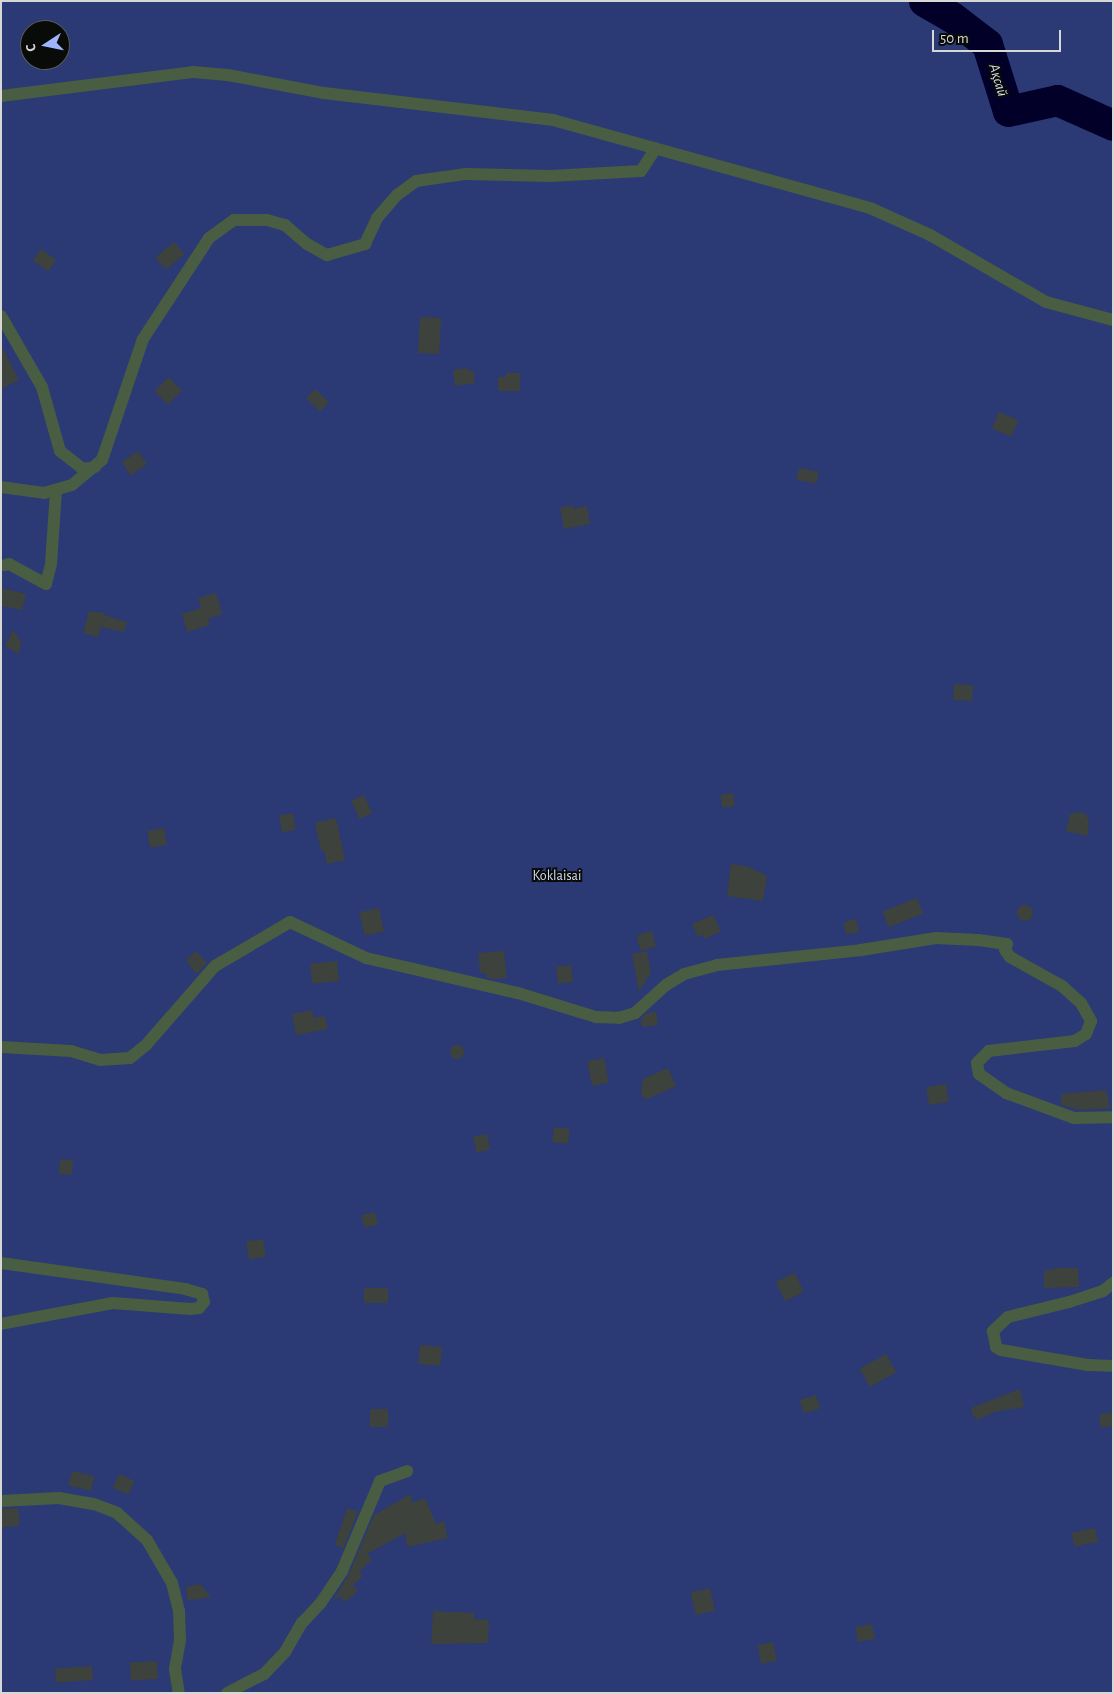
<!DOCTYPE html>
<html>
<head>
<meta charset="utf-8">
<style>
  body { margin:0 }
  #map { position:relative; width:1114px; height:1694px; overflow:hidden; background:#1e221d; font-family:"Alegreya Sans",sans-serif }
  div>[style] { position:absolute }
  .green>* { inset:0; background:#2b3975 }
  .river>* { height:31px; margin:-15.5px; padding:0 15.5px; transform-origin:15.5px; border-radius:15.5px; background:#020029 }
  .building>* { inset:0; background:#3e423c; transform-origin:0 0 }
  .round { border-radius:50% }
  .minor>* { height:12px; margin:-6px; padding:0 6px; transform-origin:6px; border-radius:6px; background:#495d42 }
  span { translate:-50% -50%; white-space:nowrap; text-align:center; line-height:1.15; -webkit-text-stroke:4px #090b09; paint-order:stroke }
  .park-label { font-size:14px; color:#d7ddf1 }
  .water-label { font-size:15px; color:#d9e0f3; font-style:italic }
  .frame { position:absolute; inset:0; border:2px solid #d5d8d5; pointer-events:none }
  .north { position:absolute; left:20px; top:20px; width:50px; height:50px; box-sizing:border-box; background:#090b09; border:1px solid #5b5d5b; border-radius:50%; rotate:259deg; font-size:14px; font-weight:700; line-height:20px; text-align:center; color:#d5d8d5 }
  .north::after { content:''; display:block; margin:auto; width:18px; height:22px; background:#9eb4fd; clip-path:polygon(50% 0,100% 100%,50% 72%,0 100%) }
  .scale { position:absolute; left:932px; top:30px; width:129px; height:22px; box-sizing:border-box; border:2px solid #d5d8d5; border-top:0; padding-left:6px; font-size:15px; line-height:18px; white-space:nowrap; color:#d5d8d5; -webkit-text-stroke:4px #090b09; paint-order:stroke }
</style>
</head>
<body>
<div id="map">
  <div class="green">
    <div style="clip-path:polygon(evenodd,1px 1px,1113px 1px,1113px 1693px,1px 1693px,1px 1px,30px 30px,60px 30px,60px 60px,30px 60px,30px 30px)"></div>
  </div>
  <div class="river">
    <div style="left:924px;top:1px;width:32px;rotate:30deg"></div>
    <div style="left:952px;top:17px;width:44px;rotate:37.6deg"></div>
    <div style="left:987px;top:44px;width:70px;rotate:72.6deg"></div>
    <div style="left:1008px;top:111px;width:50px;rotate:-12.7deg"></div>
    <div style="left:1057px;top:100px;width:61px;rotate:24.1deg"></div>
  </div>
  <div class="building">
    <div style="left:174px;top:242px;width:16px;height:24px;rotate:50deg"></div>
    <div style="left:41px;top:249px;width:19px;height:14px;rotate:36deg"></div>
    <div style="left:420px;top:317px;width:21px;height:36px;rotate:3deg"></div>
    <div style="clip-path:polygon(1px 345px,19px 380px,1px 389px)"></div>
    <div style="clip-path:polygon(467px 368px,468px 371px,473px 370px,475px 383px,455px 386px,453px 370px)"></div>
    <div style="clip-path:polygon(506px 373px,520px 373px,520px 391px,498px 391px,498px 377px,506px 377px)"></div>
    <div style="left:169px;top:377px;width:19px;height:20px;rotate:47deg"></div>
    <div style="left:315px;top:389px;width:19px;height:13px;rotate:43deg"></div>
    <div style="left:999px;top:412px;width:21px;height:18px;rotate:23deg"></div>
    <div style="left:138px;top:451px;width:16px;height:20px;rotate:55deg"></div>
    <div style="left:799px;top:468px;width:20px;height:12px;rotate:11deg"></div>
    <div style="clip-path:polygon(573px 505px,574px 509px,587px 506px,590px 524px,564px 529px,560px 508px)"></div>
    <div style="clip-path:polygon(1px 588px,26px 594px,22px 610px,1px 606px)"></div>
    <div style="clip-path:polygon(216px 593px,222px 614px,208px 619px,210px 625px,187px 632px,182px 614px,201px 608px,198px 598px)"></div>
    <div style="clip-path:polygon(89px 611px,105px 613px,104px 615px,127px 622px,124px 632px,101px 627px,98px 637px,83px 633px)"></div>
    <div style="clip-path:polygon(13px 630px,21px 641px,19px 654px,5px 646px)"></div>
    <div style="left:954px;top:684px;width:19px;height:16px;rotate:3deg"></div>
    <div style="left:733px;top:793px;width:13px;height:13px;rotate:81deg"></div>
    <div style="left:364px;top:795px;width:20px;height:14px;rotate:66deg"></div>
    <div style="clip-path:polygon(1078px 812px,1085px 813px,1089px 821px,1088px 836px,1066px 831px,1070px 814px)"></div>
    <div style="left:293px;top:813px;width:17px;height:14px;rotate:80deg"></div>
    <div style="clip-path:polygon(336px 818px,345px 860px,327px 864px,324px 850px,321px 851px,315px 823px)"></div>
    <div style="left:164px;top:828px;width:17px;height:17px;rotate:80deg"></div>
    <div style="clip-path:polygon(731px 864px,749px 867px,767px 876px,763px 901px,727px 896px)"></div>
    <div style="left:917px;top:898px;width:17px;height:37px;rotate:69deg"></div>
    <div class="round" style="left:1017px;top:905px;width:16px;height:16px"></div>
    <div style="left:379px;top:908px;width:24px;height:20px;rotate:78deg"></div>
    <div style="clip-path:polygon(713px 915px,721px 931px,705px 939px,703px 935px,698px 937px,692px 924px)"></div>
    <div style="left:856px;top:919px;width:13px;height:13px;rotate:77deg"></div>
    <div style="left:652px;top:931px;width:16px;height:16px;rotate:75deg"></div>
    <div style="clip-path:polygon(196px 951px,207px 963px,196px 974px,186px 960px)"></div>
    <div style="clip-path:polygon(504px 951px,507px 978px,495px 979px,487px 978px,486px 973px,480px 973px,478px 953px)"></div>
    <div style="clip-path:polygon(647px 951px,651px 972px,639px 992px,632px 954px)"></div>
    <div style="left:337px;top:961px;width:20px;height:27px;rotate:84deg"></div>
    <div style="left:571px;top:965px;width:17px;height:15px;rotate:83deg"></div>
    <div style="clip-path:polygon(312px 1010px,314px 1018px,325px 1016px,328px 1029px,296px 1035px,292px 1014px)"></div>
    <div style="clip-path:polygon(656px 1012px,658px 1025px,642px 1027px,641px 1019px,647px 1013px)"></div>
    <div class="round" style="left:450px;top:1045px;width:14px;height:14px"></div>
    <div style="left:604px;top:1058px;width:25px;height:17px;rotate:79deg"></div>
    <div style="clip-path:polygon(668px 1068px,676px 1086px,645px 1100px,641px 1093px,643px 1079px)"></div>
    <div style="left:946px;top:1084px;width:18px;height:20px;rotate:81deg"></div>
    <div style="clip-path:polygon(1106px 1090px,1110px 1108px,1080px 1110px,1061px 1105px,1061px 1094px)"></div>
    <div style="left:554px;top:1127px;width:16px;height:15px;rotate:7deg"></div>
    <div style="left:487px;top:1134px;width:16px;height:14px;rotate:79deg"></div>
    <div style="left:60px;top:1159px;width:13px;height:15px;rotate:4deg"></div>
    <div style="left:375px;top:1212px;width:13px;height:14px;rotate:77deg"></div>
    <div style="left:263px;top:1239px;width:18px;height:17px;rotate:81deg"></div>
    <div style="clip-path:polygon(1057px 1268px,1078px 1268px,1079px 1287px,1044px 1288px,1044px 1271px)"></div>
    <div style="left:795px;top:1273px;width:21px;height:21px;rotate:65deg"></div>
    <div style="left:364px;top:1288px;width:24px;height:15px"></div>
    <div style="left:420px;top:1345px;width:22px;height:19px;rotate:5deg"></div>
    <div style="left:886px;top:1354px;width:21px;height:30px;rotate:61deg"></div>
    <div style="clip-path:polygon(1020px 1389px,1024px 1407px,994px 1412px,978px 1420px,973px 1416px,971px 1408px)"></div>
    <div style="left:816px;top:1395px;width:14px;height:17px;rotate:73deg"></div>
    <div style="left:388px;top:1409px;width:18px;height:18px;rotate:90deg"></div>
    <div style="clip-path:polygon(1113px 1412px,1113px 1426px,1101px 1428px,1099px 1415px)"></div>
    <div style="left:72px;top:1471px;width:23px;height:15px;rotate:13deg"></div>
    <div style="left:119px;top:1474px;width:17px;height:15px;rotate:24deg"></div>
    <div style="clip-path:polygon(411px 1494px,412px 1503px,425px 1498px,436px 1524px,444px 1521px,448px 1538px,407px 1547px,405px 1533px,367px 1554px,372px 1559px,360px 1571px,362px 1577px,353px 1585px,358px 1591px,345px 1602px,340px 1596px,333px 1601px,349px 1574px,374px 1515px)"></div>
    <div style="clip-path:polygon(18px 1508px,20px 1525px,1px 1528px,1px 1509px)"></div>
    <div style="clip-path:polygon(347px 1508px,358px 1512px,343px 1549px,335px 1544px)"></div>
    <div style="left:1095px;top:1528px;width:14px;height:24px;rotate:78deg"></div>
    <div style="clip-path:polygon(200px 1584px,211px 1597px,188px 1601px,186px 1587px)"></div>
    <div style="left:710px;top:1588px;width:23px;height:20px;rotate:77deg"></div>
    <div style="clip-path:polygon(433px 1611px,474px 1613px,474px 1619px,489px 1620px,488px 1643px,431px 1644px)"></div>
    <div style="left:872px;top:1624px;width:15px;height:17px;rotate:79deg"></div>
    <div style="left:773px;top:1642px;width:19px;height:16px;rotate:78deg"></div>
    <div style="left:157px;top:1661px;width:18px;height:27px;rotate:87deg"></div>
    <div style="left:92px;top:1666px;width:14px;height:37px;rotate:86deg"></div>
  </div>
  <div class="minor">
    <div style="left:1px;top:96px;width:193px;rotate:-7.1deg"></div>
    <div style="left:193px;top:72px;width:35px;rotate:5deg"></div>
    <div style="left:228px;top:75px;width:98px;rotate:10.6deg"></div>
    <div style="left:324px;top:93px;width:231px;rotate:6.7deg"></div>
    <div style="left:553px;top:120px;width:329px;rotate:15.5deg"></div>
    <div style="left:870px;top:208px;width:66px;rotate:24.2deg"></div>
    <div style="left:930px;top:235px;width:134px;rotate:30deg"></div>
    <div style="left:1046px;top:302px;width:69px;rotate:15deg"></div>
    <div style="left:1px;top:316px;width:82px;rotate:60deg"></div>
    <div style="left:42px;top:387px;width:66px;rotate:74.3deg"></div>
    <div style="left:60px;top:451px;width:29px;rotate:38deg"></div>
    <div style="left:83px;top:469px;width:12px;rotate:-9deg"></div>
    <div style="left:1px;top:487px;width:43px;rotate:7.9deg"></div>
    <div style="left:44px;top:493px;width:29px;rotate:-16deg"></div>
    <div style="left:72px;top:485px;width:39px;rotate:-40deg"></div>
    <div style="left:102px;top:460px;width:128px;rotate:-71.3deg"></div>
    <div style="left:143px;top:339px;width:121px;rotate:-56.8deg"></div>
    <div style="left:209px;top:238px;width:31px;rotate:-36deg"></div>
    <div style="left:234px;top:220px;width:33px"></div>
    <div style="left:267px;top:220px;width:19px;rotate:16deg"></div>
    <div style="left:285px;top:225px;width:29px;rotate:41deg"></div>
    <div style="left:307px;top:244px;width:23px;rotate:29deg"></div>
    <div style="left:327px;top:255px;width:40px;rotate:-16deg"></div>
    <div style="left:365px;top:244px;width:29px;rotate:-65deg"></div>
    <div style="left:377px;top:218px;width:30px;rotate:-49deg"></div>
    <div style="left:397px;top:195px;width:24px;rotate:-36deg"></div>
    <div style="left:416px;top:181px;width:49px;rotate:-8.1deg"></div>
    <div style="left:465px;top:174px;width:85px;rotate:1.3deg"></div>
    <div style="left:550px;top:176px;width:91px;rotate:-3.1deg"></div>
    <div style="left:641px;top:171px;width:27px;rotate:-57deg"></div>
    <div style="left:5px;top:565px;width:4px;rotate:-14deg"></div>
    <div style="left:9px;top:564px;width:42px;rotate:28.4deg"></div>
    <div style="left:46px;top:584px;width:21px;rotate:-76deg"></div>
    <div style="left:51px;top:564px;width:74px;rotate:-86.1deg"></div>
    <div style="left:1px;top:1047px;width:70px;rotate:3.3deg"></div>
    <div style="left:71px;top:1051px;width:30px;rotate:17deg"></div>
    <div style="left:100px;top:1060px;width:30px;rotate:-4deg"></div>
    <div style="left:130px;top:1058px;width:21px;rotate:-39deg"></div>
    <div style="left:146px;top:1045px;width:105px;rotate:-48.9deg"></div>
    <div style="left:215px;top:966px;width:87px;rotate:-30.4deg"></div>
    <div style="left:290px;top:922px;width:84px;rotate:25.3deg"></div>
    <div style="left:366px;top:958px;width:156px;rotate:13deg"></div>
    <div style="left:518px;top:993px;width:82px;rotate:17.1deg"></div>
    <div style="left:596px;top:1017px;width:23px;rotate:2deg"></div>
    <div style="left:619px;top:1018px;width:17px;rotate:-17deg"></div>
    <div style="left:635px;top:1013px;width:42px;rotate:-42.1deg"></div>
    <div style="left:666px;top:985px;width:21px;rotate:-31deg"></div>
    <div style="left:684px;top:974px;width:34px;rotate:-15deg"></div>
    <div style="left:717px;top:965px;width:145px;rotate:-5.9deg"></div>
    <div style="left:861px;top:950px;width:76px;rotate:-9.1deg"></div>
    <div style="left:936px;top:938px;width:42px;rotate:2.7deg"></div>
    <div style="left:978px;top:940px;width:29px;rotate:8deg"></div>
    <div style="left:1007px;top:944px;width:6px;rotate:108deg"></div>
    <div style="left:1005px;top:950px;width:9px;rotate:54deg"></div>
    <div style="left:1010px;top:957px;width:60px;rotate:29.1deg"></div>
    <div style="left:1062px;top:986px;width:25px;rotate:42deg"></div>
    <div style="left:1081px;top:1003px;width:21px;rotate:61deg"></div>
    <div style="left:1091px;top:1021px;width:14px;rotate:111deg"></div>
    <div style="left:1086px;top:1034px;width:13px;rotate:148deg"></div>
    <div style="left:1075px;top:1041px;width:87px;rotate:173.4deg"></div>
    <div style="left:989px;top:1051px;width:17px;rotate:135deg"></div>
    <div style="left:977px;top:1063px;width:11px;rotate:80deg"></div>
    <div style="left:979px;top:1074px;width:33px;rotate:35deg"></div>
    <div style="left:1006px;top:1093px;width:72px;rotate:20.2deg"></div>
    <div style="left:1074px;top:1118px;width:39px;rotate:-1deg"></div>
    <div style="left:1px;top:1263px;width:186px;rotate:8deg"></div>
    <div style="left:185px;top:1289px;width:18px;rotate:16deg"></div>
    <div style="left:202px;top:1294px;width:8px;rotate:76deg"></div>
    <div style="left:204px;top:1302px;width:8px;rotate:130deg"></div>
    <div style="left:199px;top:1308px;width:9px;rotate:174deg"></div>
    <div style="left:190px;top:1309px;width:77px;rotate:-175.5deg"></div>
    <div style="left:113px;top:1303px;width:114px;rotate:169.4deg"></div>
    <div style="left:1113px;top:1283px;width:13px;rotate:141deg"></div>
    <div style="left:1103px;top:1291px;width:36px;rotate:162deg"></div>
    <div style="left:1069px;top:1302px;width:63px;rotate:166.2deg"></div>
    <div style="left:1008px;top:1317px;width:21px;rotate:137deg"></div>
    <div style="left:993px;top:1331px;width:16px;rotate:79deg"></div>
    <div style="left:996px;top:1347px;width:6px;rotate:31deg"></div>
    <div style="left:1001px;top:1350px;width:88px;rotate:9.8deg"></div>
    <div style="left:1088px;top:1365px;width:25px;rotate:2deg"></div>
    <div style="left:1px;top:1501px;width:58px;rotate:-3deg"></div>
    <div style="left:59px;top:1498px;width:36px;rotate:10deg"></div>
    <div style="left:94px;top:1504px;width:25px;rotate:21deg"></div>
    <div style="left:117px;top:1513px;width:40px;rotate:42deg"></div>
    <div style="left:147px;top:1540px;width:50px;rotate:59.8deg"></div>
    <div style="left:172px;top:1583px;width:29px;rotate:76deg"></div>
    <div style="left:179px;top:1611px;width:29px;rotate:88deg"></div>
    <div style="left:180px;top:1640px;width:29px;rotate:100deg"></div>
    <div style="left:175px;top:1669px;width:24px;rotate:81deg"></div>
    <div style="left:227px;top:1693px;width:42px;rotate:-27.2deg"></div>
    <div style="left:264px;top:1674px;width:30px;rotate:-46deg"></div>
    <div style="left:285px;top:1652px;width:34px;rotate:-60deg"></div>
    <div style="left:302px;top:1623px;width:26px;rotate:-47deg"></div>
    <div style="left:320px;top:1604px;width:40px;rotate:-56deg"></div>
    <div style="left:342px;top:1571px;width:98px;rotate:-67.1deg"></div>
    <div style="left:380px;top:1481px;width:29px;rotate:-20deg"></div>
  </div>
  <div class="park-label">
    <span style="left:557px;top:876px">Koklaisai</span>
  </div>
  <div class="water-label">
    <span style="left:998px;top:80px;rotate:73deg">Ақсай</span>
  </div>
  <div class="frame"></div>
  <div class="north">С</div>
  <div class="scale">50 m</div>
</div>
</body>
</html>
